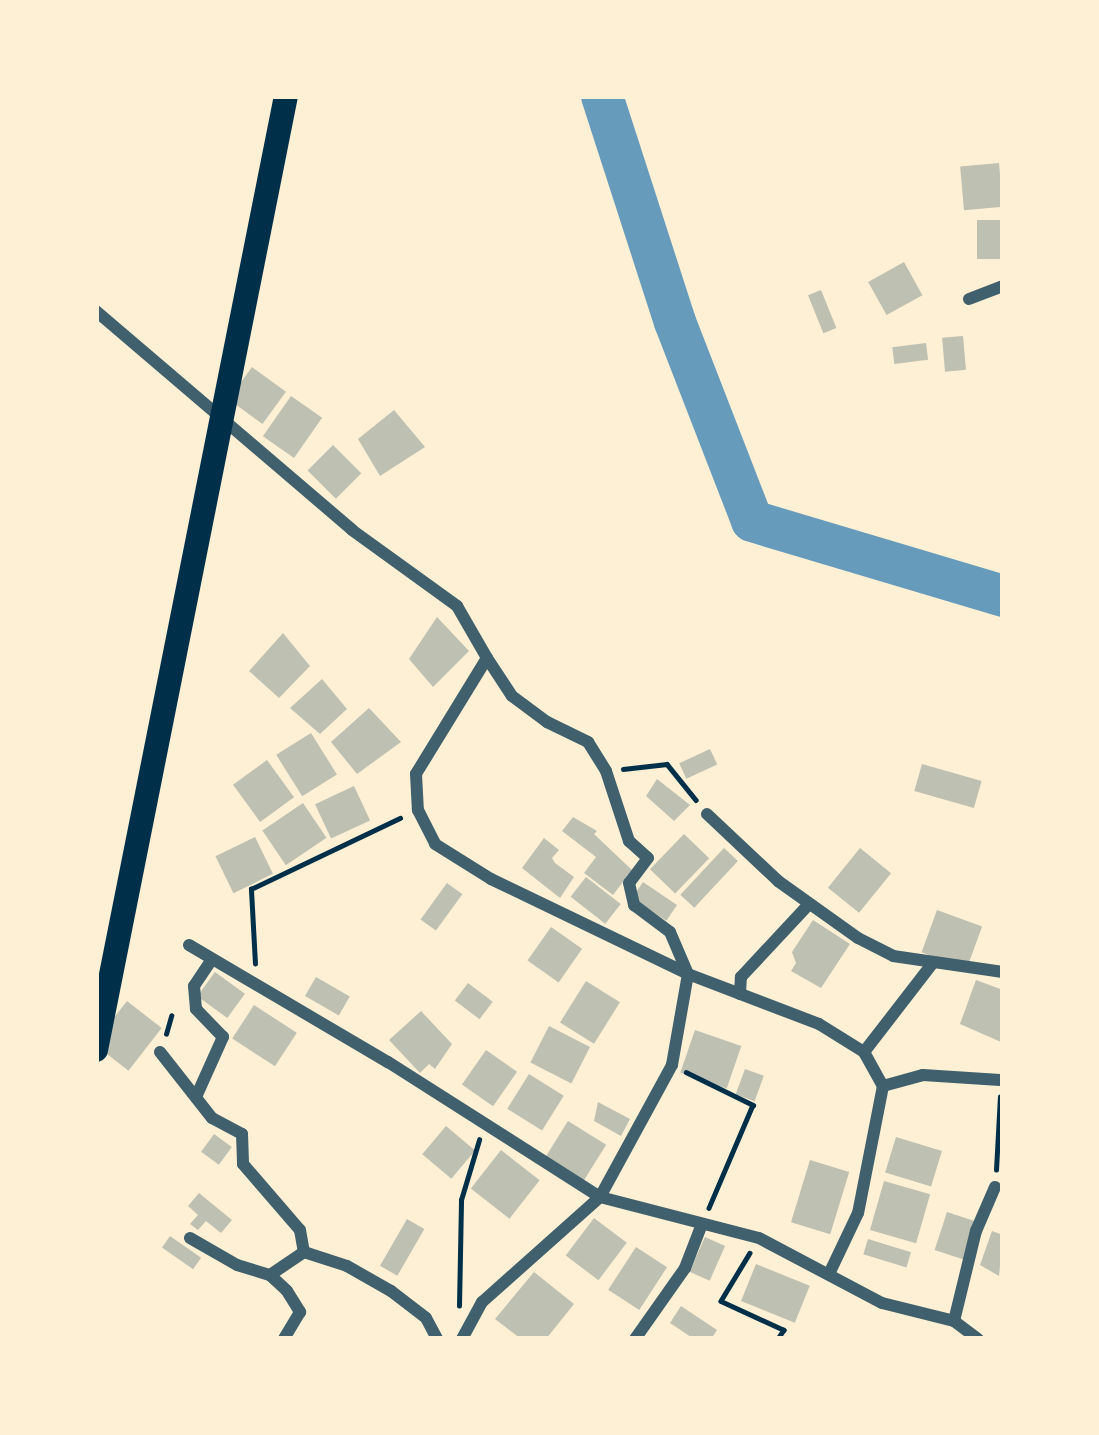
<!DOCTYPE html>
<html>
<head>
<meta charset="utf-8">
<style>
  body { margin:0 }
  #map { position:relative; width:1099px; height:1435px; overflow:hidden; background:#fdf0d5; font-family:Helvetica,sans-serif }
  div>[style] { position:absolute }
  .river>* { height:42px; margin:-21px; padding:0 21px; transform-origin:21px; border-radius:21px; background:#669bbc }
  .building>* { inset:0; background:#bec0b2; transform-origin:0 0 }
  .path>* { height:4.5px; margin:-2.25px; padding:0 2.25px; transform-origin:2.25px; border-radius:2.25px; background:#003049 }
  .minor>* { height:12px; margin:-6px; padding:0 6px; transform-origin:6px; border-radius:6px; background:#3f606c }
  .trunk>* { height:24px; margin:-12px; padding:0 12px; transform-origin:12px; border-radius:12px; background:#003049 }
  span { translate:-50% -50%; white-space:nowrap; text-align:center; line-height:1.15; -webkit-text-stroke:9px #fdf0d5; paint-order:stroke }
  .frame { position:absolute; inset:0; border:99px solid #fdf0d5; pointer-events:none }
</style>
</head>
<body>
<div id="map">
  <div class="river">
    <div style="left:602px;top:96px;width:237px;rotate:72.1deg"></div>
    <div style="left:675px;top:322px;width:213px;rotate:68.8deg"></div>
    <div style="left:752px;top:521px;width:262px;rotate:16.6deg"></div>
  </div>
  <div class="building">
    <div style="left:999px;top:163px;width:44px;height:39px;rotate:85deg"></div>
    <div style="left:1003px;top:220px;width:39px;height:26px;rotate:90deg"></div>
    <div style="left:904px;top:262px;width:38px;height:41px;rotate:61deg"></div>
    <div style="left:821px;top:290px;width:41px;height:14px;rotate:68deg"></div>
    <div style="left:963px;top:336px;width:34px;height:21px;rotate:85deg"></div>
    <div style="left:926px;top:343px;width:17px;height:34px;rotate:83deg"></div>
    <div style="left:252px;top:367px;width:42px;height:40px;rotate:36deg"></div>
    <div style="left:291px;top:396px;width:38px;height:49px;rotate:35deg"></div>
    <div style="clip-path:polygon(394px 410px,425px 447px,380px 476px,358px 439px)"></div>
    <div style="left:333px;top:445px;width:40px;height:36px;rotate:45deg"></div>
    <div style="clip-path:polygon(437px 617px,469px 651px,433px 687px,409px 659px)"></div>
    <div style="clip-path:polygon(283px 633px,310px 666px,279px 698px,249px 671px)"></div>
    <div style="clip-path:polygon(322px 679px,347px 709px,320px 734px,290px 708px)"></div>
    <div style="clip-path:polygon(369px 708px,401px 742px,357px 774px,331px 742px)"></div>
    <div style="left:311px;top:733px;width:49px;height:41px;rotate:58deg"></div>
    <div style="left:710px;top:749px;width:17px;height:34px;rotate:65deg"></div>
    <div style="left:267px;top:760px;width:46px;height:42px;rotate:54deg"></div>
    <div style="left:922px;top:764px;width:62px;height:28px;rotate:16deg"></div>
    <div style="clip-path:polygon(657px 779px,690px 805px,674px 821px,646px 796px)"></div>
    <div style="left:354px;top:786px;width:38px;height:43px;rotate:65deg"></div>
    <div style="left:303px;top:803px;width:42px;height:49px;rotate:56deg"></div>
    <div style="clip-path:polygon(573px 817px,597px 831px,594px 834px,632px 870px,613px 895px,584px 873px,596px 857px,562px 831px)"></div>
    <div style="left:684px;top:834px;width:35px;height:49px;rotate:44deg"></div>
    <div style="left:255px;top:837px;width:41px;height:44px;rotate:64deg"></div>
    <div style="clip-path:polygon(544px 838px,559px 850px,552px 858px,555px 863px,574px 877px,560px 898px,522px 868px)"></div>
    <div style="left:724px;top:848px;width:19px;height:64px;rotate:43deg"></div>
    <div style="left:860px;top:848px;width:40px;height:51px;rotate:39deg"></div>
    <div style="left:586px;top:877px;width:44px;height:25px;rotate:38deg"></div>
    <div style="left:643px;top:882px;width:41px;height:19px;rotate:34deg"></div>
    <div style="left:447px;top:883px;width:19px;height:45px;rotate:36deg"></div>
    <div style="left:937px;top:910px;width:48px;height:45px;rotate:20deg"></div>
    <div style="clip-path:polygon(813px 920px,850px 944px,821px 988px,791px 971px,796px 963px,792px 952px)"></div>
    <div style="left:551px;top:927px;width:38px;height:41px;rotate:35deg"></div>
    <div style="left:215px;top:972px;width:37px;height:30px;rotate:36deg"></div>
    <div style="left:316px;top:977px;width:39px;height:22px;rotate:30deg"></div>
    <div style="clip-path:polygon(976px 980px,1003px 990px,1001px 1042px,960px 1024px)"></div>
    <div style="left:586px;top:981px;width:40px;height:49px;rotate:32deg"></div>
    <div style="left:468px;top:983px;width:31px;height:22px;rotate:37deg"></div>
    <div style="left:127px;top:1001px;width:44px;height:54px;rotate:38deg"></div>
    <div style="left:254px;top:1005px;width:51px;height:40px;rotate:33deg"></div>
    <div style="clip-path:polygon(421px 1011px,452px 1044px,435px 1069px,429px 1064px,420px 1073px,389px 1040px)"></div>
    <div style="left:549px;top:1026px;width:46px;height:41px;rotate:27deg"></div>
    <div style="left:695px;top:1030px;width:49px;height:45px;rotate:19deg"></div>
    <div style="left:486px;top:1050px;width:38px;height:42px;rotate:35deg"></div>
    <div style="left:745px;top:1069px;width:20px;height:27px;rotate:20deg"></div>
    <div style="left:529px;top:1074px;width:41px;height:41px;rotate:32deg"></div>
    <div style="clip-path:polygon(598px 1102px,630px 1119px,621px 1136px,594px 1121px)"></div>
    <div style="left:568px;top:1121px;width:45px;height:46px;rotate:32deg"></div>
    <div style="left:446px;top:1126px;width:38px;height:37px;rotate:40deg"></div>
    <div style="left:214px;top:1134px;width:22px;height:22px;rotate:36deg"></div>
    <div style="left:896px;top:1137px;width:48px;height:37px;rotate:17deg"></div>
    <div style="left:501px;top:1150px;width:49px;height:49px;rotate:38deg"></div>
    <div style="left:810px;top:1160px;width:41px;height:65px;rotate:17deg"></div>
    <div style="left:884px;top:1181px;width:48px;height:51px;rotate:16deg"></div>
    <div style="clip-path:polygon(199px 1193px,232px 1220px,221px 1233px,206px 1221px,198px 1230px,190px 1224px,198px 1215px,188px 1206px)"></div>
    <div style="left:947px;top:1212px;width:32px;height:40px;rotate:18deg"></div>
    <div style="left:594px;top:1218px;width:41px;height:47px;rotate:37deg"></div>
    <div style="left:407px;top:1219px;width:20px;height:54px;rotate:30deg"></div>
    <div style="clip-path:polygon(992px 1231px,1003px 1235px,999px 1276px,980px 1265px)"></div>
    <div style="left:170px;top:1236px;width:38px;height:14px;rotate:35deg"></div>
    <div style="left:705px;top:1237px;width:22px;height:38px;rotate:24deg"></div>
    <div style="left:868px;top:1239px;width:45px;height:16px;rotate:17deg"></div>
    <div style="left:636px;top:1247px;width:37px;height:51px;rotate:33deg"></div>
    <div style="left:756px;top:1264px;width:58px;height:40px;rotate:22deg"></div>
    <div style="clip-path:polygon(534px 1272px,574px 1304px,546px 1339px,521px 1339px,495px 1319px)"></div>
    <div style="clip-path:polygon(681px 1306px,717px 1330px,711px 1339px,694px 1339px,670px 1323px)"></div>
  </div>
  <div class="path">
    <div style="left:623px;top:769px;width:44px;rotate:-6.5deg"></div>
    <div style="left:667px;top:764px;width:46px;rotate:51.1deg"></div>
    <div style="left:255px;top:964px;width:75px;rotate:-93.1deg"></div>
    <div style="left:251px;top:889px;width:165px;rotate:-25.5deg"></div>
    <div style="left:166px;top:1034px;width:19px;rotate:-74deg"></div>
    <div style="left:686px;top:1072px;width:75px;rotate:26.2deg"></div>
    <div style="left:753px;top:1105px;width:112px;rotate:113.1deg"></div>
    <div style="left:996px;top:1170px;width:73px;rotate:-86.9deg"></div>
    <div style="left:750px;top:1253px;width:56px;rotate:121.1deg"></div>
    <div style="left:721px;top:1301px;width:69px;rotate:24.7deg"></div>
    <div style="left:784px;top:1330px;width:11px;rotate:124deg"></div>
    <div style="left:459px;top:1306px;width:106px;rotate:-88.9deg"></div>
    <div style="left:461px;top:1200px;width:63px;rotate:-73.3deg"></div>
  </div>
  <div class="minor">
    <div style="left:969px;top:299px;width:36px;rotate:-21deg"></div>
    <div style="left:96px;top:311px;width:337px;rotate:40.5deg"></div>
    <div style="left:352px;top:530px;width:130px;rotate:35.9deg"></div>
    <div style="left:457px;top:606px;width:60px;rotate:60deg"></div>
    <div style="left:487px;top:658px;width:136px;rotate:121.5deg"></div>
    <div style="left:416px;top:774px;width:36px;rotate:87deg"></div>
    <div style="left:418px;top:810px;width:38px;rotate:63deg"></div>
    <div style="left:435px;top:844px;width:66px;rotate:32deg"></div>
    <div style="left:491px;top:879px;width:219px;rotate:25.7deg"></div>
    <div style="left:688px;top:974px;width:140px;rotate:20.9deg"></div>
    <div style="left:819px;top:1024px;width:53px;rotate:31.9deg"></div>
    <div style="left:864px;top:1052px;width:39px;rotate:61deg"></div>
    <div style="left:883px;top:1086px;width:129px;rotate:101.1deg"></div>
    <div style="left:858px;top:1213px;width:68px;rotate:115.4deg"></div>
    <div style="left:487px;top:658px;width:45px;rotate:56.7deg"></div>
    <div style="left:512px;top:696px;width:44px;rotate:36.6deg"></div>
    <div style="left:547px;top:722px;width:46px;rotate:26deg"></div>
    <div style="left:588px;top:742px;width:34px;rotate:58deg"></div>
    <div style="left:606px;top:771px;width:74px;rotate:71.8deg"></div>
    <div style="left:629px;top:841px;width:25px;rotate:42deg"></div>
    <div style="left:648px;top:858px;width:31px;rotate:127deg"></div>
    <div style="left:629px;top:883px;width:23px;rotate:77deg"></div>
    <div style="left:634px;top:905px;width:45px;rotate:36.9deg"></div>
    <div style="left:670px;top:932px;width:46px;rotate:66.8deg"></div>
    <div style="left:688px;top:974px;width:92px;rotate:100deg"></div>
    <div style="left:672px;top:1065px;width:150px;rotate:118.6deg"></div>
    <div style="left:600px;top:1197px;width:164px;rotate:14.5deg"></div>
    <div style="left:759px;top:1238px;width:139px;rotate:27.9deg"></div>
    <div style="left:882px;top:1303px;width:74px;rotate:14deg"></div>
    <div style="left:954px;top:1321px;width:30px;rotate:37deg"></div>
    <div style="left:707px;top:814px;width:98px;rotate:43.3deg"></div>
    <div style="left:778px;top:881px;width:98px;rotate:35.5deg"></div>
    <div style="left:858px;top:938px;width:39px;rotate:27deg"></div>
    <div style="left:893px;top:956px;width:111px;rotate:8.3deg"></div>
    <div style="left:189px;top:945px;width:231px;rotate:30.5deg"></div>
    <div style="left:388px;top:1062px;width:251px;rotate:32.5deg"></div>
    <div style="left:600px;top:1197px;width:158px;rotate:138.3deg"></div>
    <div style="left:482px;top:1302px;width:42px;rotate:118.4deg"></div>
    <div style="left:740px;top:994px;width:17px;rotate:-87deg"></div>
    <div style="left:741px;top:977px;width:100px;rotate:-47deg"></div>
    <div style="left:160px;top:1052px;width:84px;rotate:51.8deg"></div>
    <div style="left:212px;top:1118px;width:34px;rotate:28deg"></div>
    <div style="left:242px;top:1134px;width:30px;rotate:88deg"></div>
    <div style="left:243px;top:1164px;width:87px;rotate:49.2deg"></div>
    <div style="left:300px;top:1230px;width:22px;rotate:80deg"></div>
    <div style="left:304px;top:1252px;width:41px;rotate:145.9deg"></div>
    <div style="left:864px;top:1052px;width:111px;rotate:-52.3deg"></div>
    <div style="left:883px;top:1086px;width:41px;rotate:-15.4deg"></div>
    <div style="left:923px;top:1075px;width:77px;rotate:3.7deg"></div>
    <div style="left:196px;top:1097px;width:66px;rotate:-65.8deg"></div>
    <div style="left:223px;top:1037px;width:39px;rotate:-134deg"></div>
    <div style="left:196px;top:1009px;width:23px;rotate:-95deg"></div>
    <div style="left:194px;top:986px;width:32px;rotate:-56deg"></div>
    <div style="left:190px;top:1238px;width:54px;rotate:29.9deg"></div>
    <div style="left:237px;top:1265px;width:34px;rotate:17deg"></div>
    <div style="left:270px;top:1275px;width:23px;rotate:43deg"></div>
    <div style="left:287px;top:1291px;width:25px;rotate:58deg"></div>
    <div style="left:300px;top:1312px;width:31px;rotate:121deg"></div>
    <div style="left:304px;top:1252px;width:45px;rotate:18deg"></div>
    <div style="left:347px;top:1266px;width:51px;rotate:29.6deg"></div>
    <div style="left:391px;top:1291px;width:44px;rotate:37.6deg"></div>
    <div style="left:426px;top:1318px;width:24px;rotate:62deg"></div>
    <div style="left:954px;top:1321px;width:93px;rotate:-76.3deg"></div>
    <div style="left:976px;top:1231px;width:48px;rotate:-66.6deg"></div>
    <div style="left:635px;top:1339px;width:87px;rotate:-54.8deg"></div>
    <div style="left:685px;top:1268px;width:47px;rotate:-68.9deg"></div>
  </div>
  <div class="trunk">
    <div style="left:96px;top:1050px;width:973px;rotate:-78.74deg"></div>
  </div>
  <div class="frame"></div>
</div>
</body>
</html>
